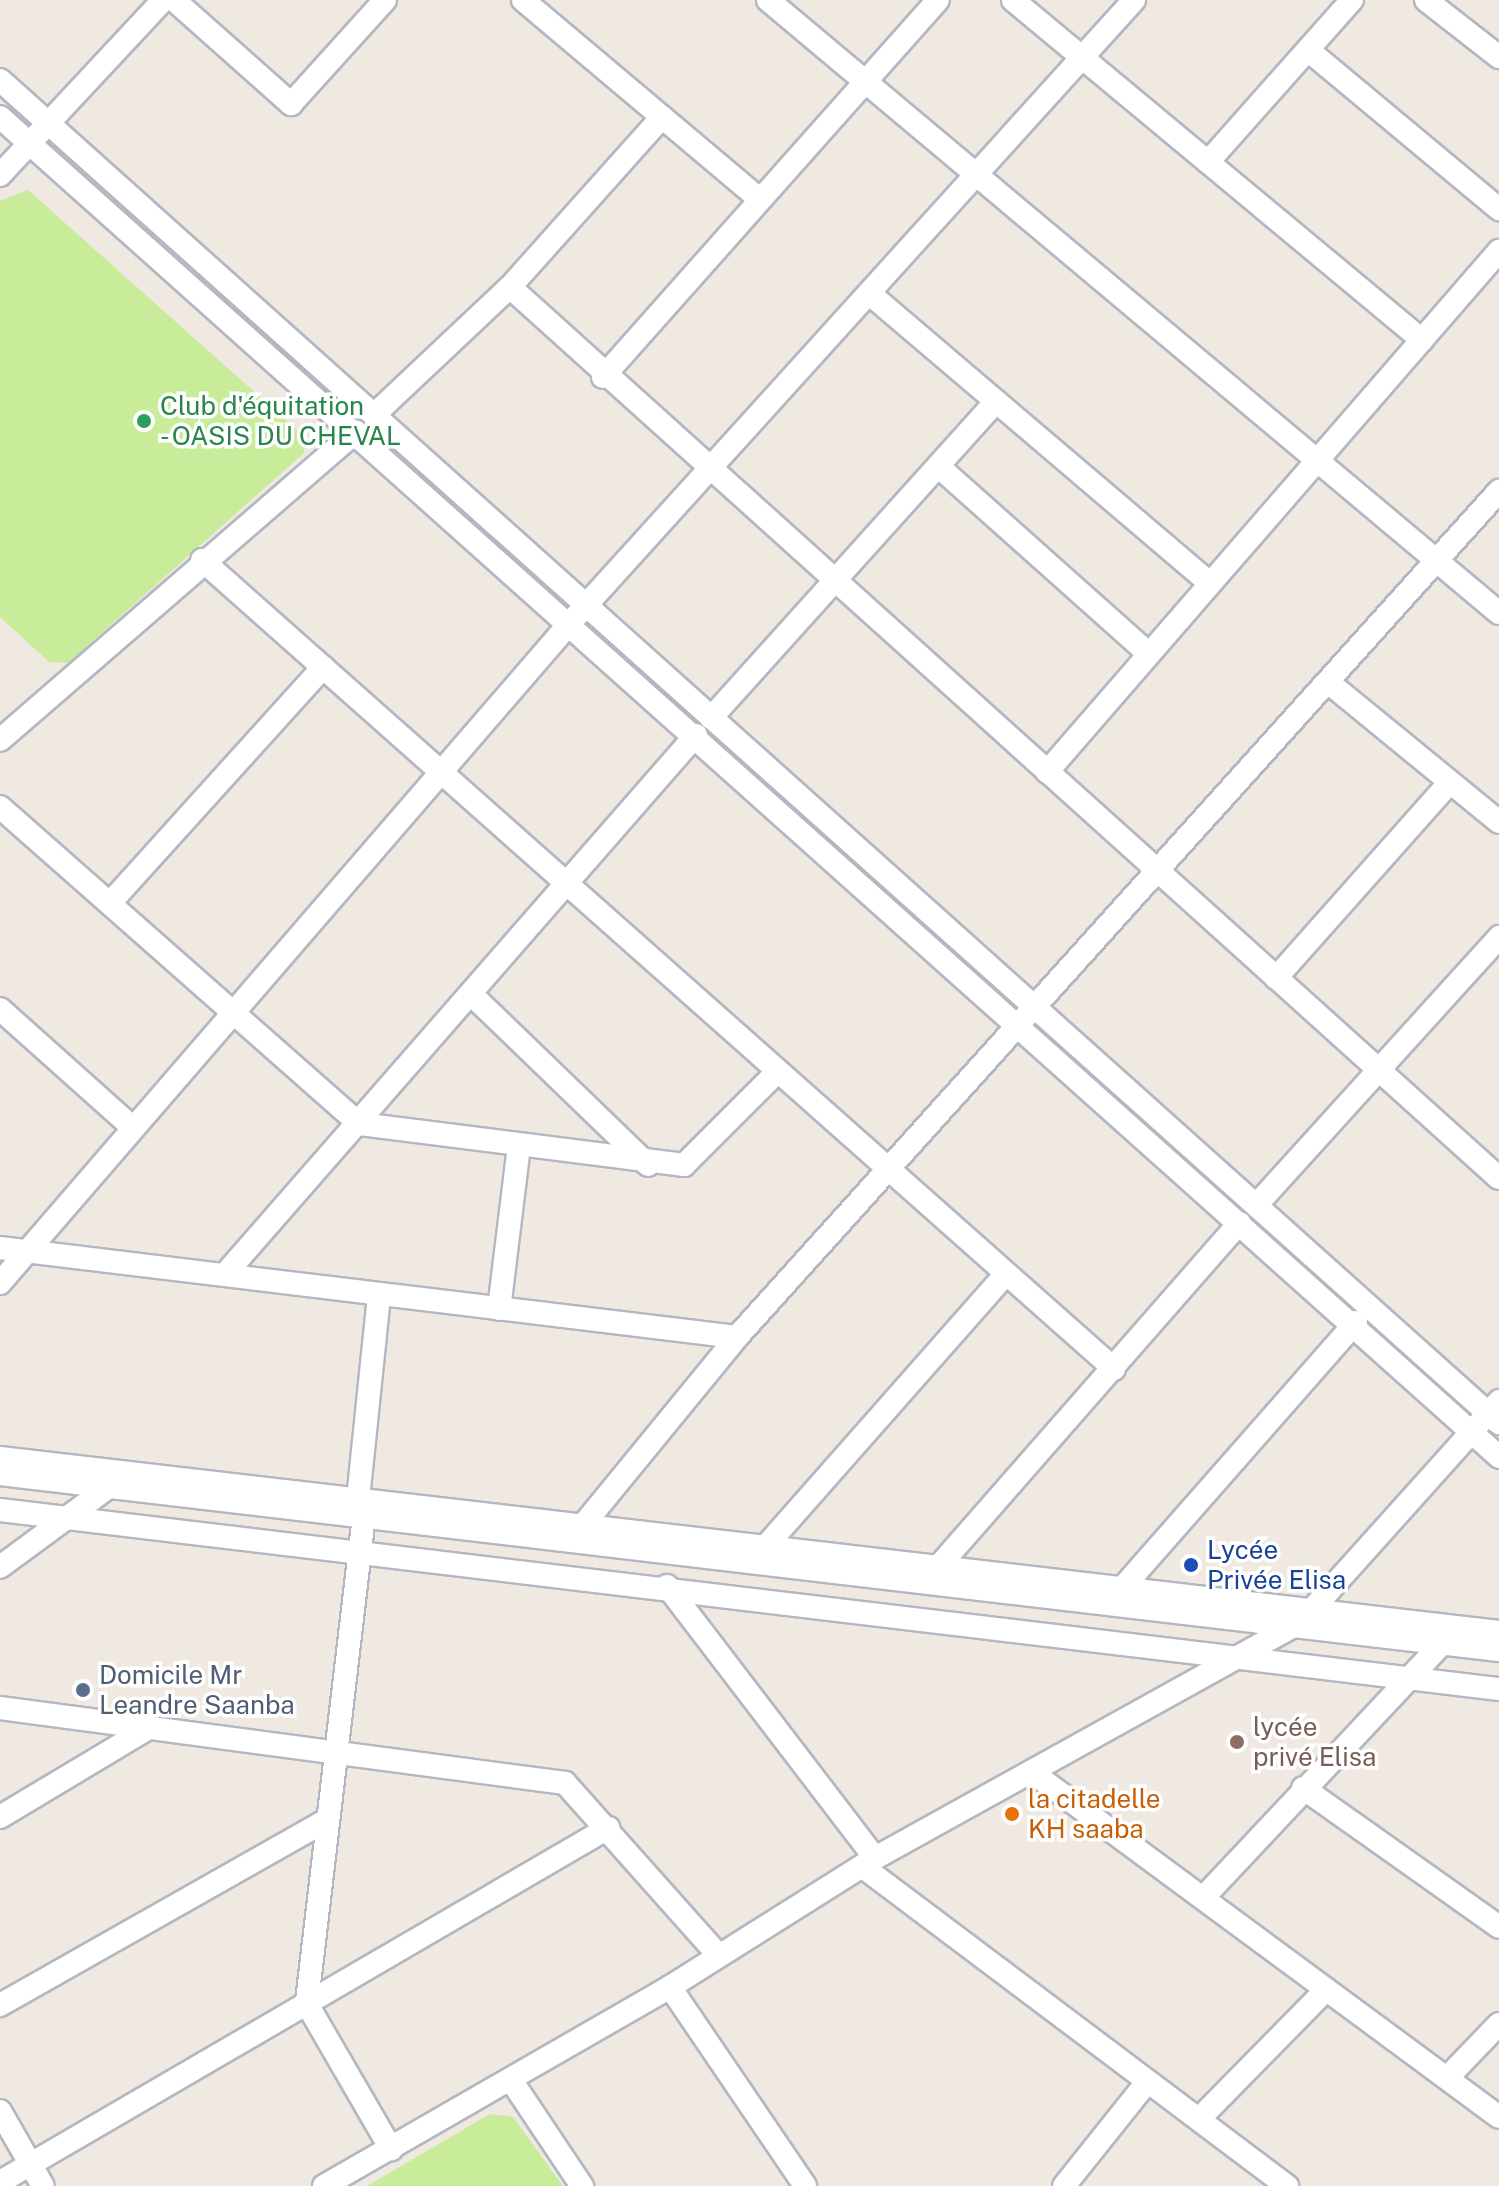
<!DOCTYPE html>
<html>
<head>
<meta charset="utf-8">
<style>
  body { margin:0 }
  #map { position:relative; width:1499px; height:2186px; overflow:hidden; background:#efe9e1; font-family:"Public Sans",sans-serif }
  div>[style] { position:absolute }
  .pitch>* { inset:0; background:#c9ec9a }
  .roads { filter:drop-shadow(2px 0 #b4b7c1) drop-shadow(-2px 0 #b4b7c1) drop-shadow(0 2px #b4b7c1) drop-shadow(0 -2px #b4b7c1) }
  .minor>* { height:22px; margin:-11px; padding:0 11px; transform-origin:11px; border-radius:11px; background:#fff }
  .dots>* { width:22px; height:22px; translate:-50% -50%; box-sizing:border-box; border:4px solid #fff; border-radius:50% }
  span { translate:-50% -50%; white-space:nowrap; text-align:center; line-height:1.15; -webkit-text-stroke:7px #fff; paint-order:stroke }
  .leisure-label { font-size:26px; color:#27864d }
  .left { translate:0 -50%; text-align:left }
  .transit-label { font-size:26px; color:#164399 }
  .service-label { font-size:26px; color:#4e5e75 }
  .education-label { font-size:26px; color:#785e54 }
  .food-label { font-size:26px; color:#c56008 }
</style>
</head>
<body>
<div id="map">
  <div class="pitch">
    <div style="clip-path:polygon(28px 190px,305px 437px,304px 453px,68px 663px,49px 662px,0 617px,0 201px)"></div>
    <div style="clip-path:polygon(490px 2114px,513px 2117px,563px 2186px,367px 2186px)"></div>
  </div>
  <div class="roads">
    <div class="minor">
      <div style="left:174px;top:0;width:157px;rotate:41.6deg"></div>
      <div style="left:291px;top:104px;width:140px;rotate:-47.9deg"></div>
      <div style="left:523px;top:0;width:309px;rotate:40.1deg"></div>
      <div style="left:768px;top:0;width:954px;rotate:39.98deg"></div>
      <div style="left:1013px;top:0;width:532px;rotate:39.74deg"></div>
      <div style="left:1426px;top:0;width:93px;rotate:38deg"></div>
      <div style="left:1308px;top:50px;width:249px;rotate:39.8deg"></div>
      <div style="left:0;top:80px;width:2013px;rotate:41.86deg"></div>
      <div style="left:0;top:117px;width:2011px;rotate:41.79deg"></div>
      <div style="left:1208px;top:162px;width:217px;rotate:-48.4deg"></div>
      <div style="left:0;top:175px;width:239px;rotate:-47deg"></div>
      <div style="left:510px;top:287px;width:1331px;rotate:42.02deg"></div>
      <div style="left:870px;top:294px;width:446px;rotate:40.4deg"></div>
      <div style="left:603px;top:377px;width:504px;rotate:-48.38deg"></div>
      <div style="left:375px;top:414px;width:185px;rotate:-43.3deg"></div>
      <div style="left:510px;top:287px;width:228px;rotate:-48.2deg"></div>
      <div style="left:938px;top:466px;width:281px;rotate:41.7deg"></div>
      <div style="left:202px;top:560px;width:1219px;rotate:41.57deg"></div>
      <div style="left:1328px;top:682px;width:221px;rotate:39.3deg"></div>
      <div style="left:711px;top:718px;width:426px;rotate:-48deg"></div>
      <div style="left:0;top:740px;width:471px;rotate:-40.9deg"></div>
      <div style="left:1047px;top:772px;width:690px;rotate:-49.06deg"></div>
      <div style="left:0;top:807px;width:480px;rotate:41.4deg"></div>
      <div style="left:360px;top:1124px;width:327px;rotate:7.2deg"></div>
      <div style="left:684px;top:1165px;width:133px;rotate:-45deg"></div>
      <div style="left:110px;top:903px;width:318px;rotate:-47.9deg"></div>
      <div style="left:1276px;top:978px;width:262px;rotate:-48.4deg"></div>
      <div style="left:471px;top:994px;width:246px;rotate:44deg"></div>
      <div style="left:0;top:1009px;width:178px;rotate:41.8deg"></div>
      <div style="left:1259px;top:1202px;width:358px;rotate:-47.8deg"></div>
      <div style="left:0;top:1248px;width:742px;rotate:6.89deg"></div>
      <div style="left:227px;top:1272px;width:713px;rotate:-48.87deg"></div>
      <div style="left:0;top:1283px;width:871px;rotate:-49.19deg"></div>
      <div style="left:569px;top:624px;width:842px;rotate:-47.84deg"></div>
      <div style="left:379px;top:1296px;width:205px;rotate:95.9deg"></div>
      <div style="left:358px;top:1500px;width:17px;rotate:69deg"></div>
      <div style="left:364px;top:1516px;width:491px;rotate:96.7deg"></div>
      <div style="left:307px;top:2004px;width:168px;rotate:59.9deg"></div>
      <div style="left:499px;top:1309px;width:163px;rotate:-83deg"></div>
      <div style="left:0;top:1458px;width:1509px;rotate:6.62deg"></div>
      <div style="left:0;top:1474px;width:1509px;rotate:6.7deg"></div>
      <div style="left:0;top:1510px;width:1510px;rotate:6.81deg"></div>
      <div style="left:584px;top:1524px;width:242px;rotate:-50.7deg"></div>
      <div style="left:737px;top:1337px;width:1139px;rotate:-47.99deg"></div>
      <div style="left:766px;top:1546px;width:363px;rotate:-48.6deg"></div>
      <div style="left:939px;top:1566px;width:456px;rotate:-48.8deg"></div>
      <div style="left:0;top:1567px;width:133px;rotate:-36.4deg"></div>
      <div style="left:1125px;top:1585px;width:350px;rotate:-48.7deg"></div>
      <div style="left:667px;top:1586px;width:342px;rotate:52.6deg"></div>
      <div style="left:0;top:1708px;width:570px;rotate:7.56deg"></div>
      <div style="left:565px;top:1783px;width:230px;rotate:48.3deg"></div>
      <div style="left:1033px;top:1773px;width:579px;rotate:36.43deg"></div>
      <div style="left:1303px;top:1788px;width:240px;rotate:35.3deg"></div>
      <div style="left:0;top:1817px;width:174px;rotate:-30.9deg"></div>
      <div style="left:863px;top:1867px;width:531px;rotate:36.96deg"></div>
      <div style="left:1203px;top:1898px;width:352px;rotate:-46.8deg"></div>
      <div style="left:670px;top:1987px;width:240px;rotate:55.8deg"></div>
      <div style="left:0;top:2005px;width:373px;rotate:-29.5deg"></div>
      <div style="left:1447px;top:2078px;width:75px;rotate:-46.1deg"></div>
      <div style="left:511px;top:2080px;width:128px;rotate:56.2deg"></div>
      <div style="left:0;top:2111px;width:86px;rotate:60.2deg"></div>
      <div style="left:1200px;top:2118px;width:180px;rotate:-45.5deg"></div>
      <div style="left:0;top:2182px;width:704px;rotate:-30.21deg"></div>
      <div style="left:324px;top:2186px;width:399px;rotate:-29.9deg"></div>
      <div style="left:670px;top:1987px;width:242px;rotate:-32.2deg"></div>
      <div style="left:875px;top:1858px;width:487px;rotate:-29deg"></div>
      <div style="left:1301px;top:1622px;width:297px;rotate:-48.1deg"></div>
      <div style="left:1064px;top:2186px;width:133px;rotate:-51.4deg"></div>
    </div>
  </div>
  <div class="dots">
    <div style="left:144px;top:421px;background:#2e9e5b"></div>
    <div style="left:1191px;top:1565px;background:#1a4fb4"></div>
    <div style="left:83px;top:1690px;background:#5c6f8a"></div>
    <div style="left:1237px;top:1742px;background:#8d6e63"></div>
    <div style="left:1012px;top:1814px;background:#e8710a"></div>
  </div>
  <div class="leisure-label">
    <span class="left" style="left:160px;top:421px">Club d'équitation<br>- OASIS DU CHEVAL</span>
  </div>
  <div class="transit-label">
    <span class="left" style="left:1207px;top:1565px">Lycée<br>Privée Elisa</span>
  </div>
  <div class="service-label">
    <span class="left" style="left:99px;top:1690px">Domicile Mr<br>Leandre Saanba</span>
  </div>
  <div class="education-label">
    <span class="left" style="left:1253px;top:1742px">lycée<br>privé Elisa</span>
  </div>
  <div class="food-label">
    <span class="left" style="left:1028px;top:1814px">la citadelle<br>KH saaba</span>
  </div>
</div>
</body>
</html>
